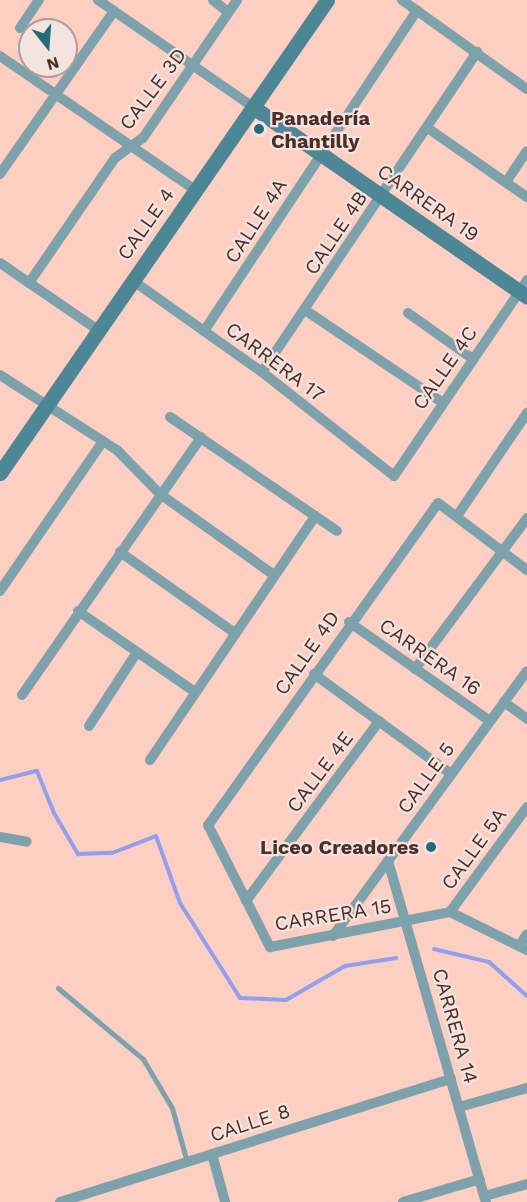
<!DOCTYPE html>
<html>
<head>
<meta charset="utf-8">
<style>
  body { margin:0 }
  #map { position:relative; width:527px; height:1202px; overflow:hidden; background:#fdcec2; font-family:"Work Sans",sans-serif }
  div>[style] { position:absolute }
  .stream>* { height:4px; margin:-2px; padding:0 2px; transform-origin:2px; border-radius:2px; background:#90a0ee }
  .lane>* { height:5px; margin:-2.5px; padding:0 2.5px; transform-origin:2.5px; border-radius:2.5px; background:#7ea2ab }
  .street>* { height:10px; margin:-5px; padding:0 5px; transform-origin:5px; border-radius:5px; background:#7ea2ab }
  .secondary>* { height:15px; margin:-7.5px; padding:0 7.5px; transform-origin:7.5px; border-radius:7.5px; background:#4d8694 }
  .dots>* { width:16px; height:16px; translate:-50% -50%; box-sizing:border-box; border:3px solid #f4e3df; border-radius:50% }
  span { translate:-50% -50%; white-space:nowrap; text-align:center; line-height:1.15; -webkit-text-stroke:4.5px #f4e3df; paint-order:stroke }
  .street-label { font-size:20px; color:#4c2e27 }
  .poi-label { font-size:20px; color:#4c2e27; font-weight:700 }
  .left { translate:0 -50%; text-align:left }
  .right { translate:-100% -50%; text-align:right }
  .north { position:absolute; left:18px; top:18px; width:60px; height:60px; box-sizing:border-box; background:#f4e3df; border:2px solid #b19b95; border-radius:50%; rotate:163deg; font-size:16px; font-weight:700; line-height:24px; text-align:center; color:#4c2e27 }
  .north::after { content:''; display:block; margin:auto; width:21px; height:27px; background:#246a79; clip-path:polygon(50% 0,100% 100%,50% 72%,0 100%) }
</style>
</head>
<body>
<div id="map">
  <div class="stream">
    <div style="left:0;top:780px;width:38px;rotate:-14deg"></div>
    <div style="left:37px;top:771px;width:45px;rotate:68deg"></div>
    <div style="left:54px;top:813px;width:48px;rotate:59.7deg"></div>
    <div style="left:78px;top:854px;width:34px;rotate:-2deg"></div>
    <div style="left:112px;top:853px;width:47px;rotate:-21.1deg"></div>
    <div style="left:156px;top:836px;width:71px;rotate:70.3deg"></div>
    <div style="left:180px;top:903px;width:112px;rotate:57.7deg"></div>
    <div style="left:240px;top:998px;width:46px;rotate:2.5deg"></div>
    <div style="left:286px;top:1000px;width:68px;rotate:-30deg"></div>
    <div style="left:345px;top:966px;width:52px;rotate:-8.9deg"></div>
    <div style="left:434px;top:949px;width:57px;rotate:13.3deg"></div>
    <div style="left:489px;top:962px;width:51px;rotate:41.8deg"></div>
  </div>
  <div class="lane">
    <div style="left:58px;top:988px;width:111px;rotate:39.9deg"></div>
    <div style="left:143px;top:1059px;width:57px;rotate:59.4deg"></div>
    <div style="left:172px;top:1108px;width:56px;rotate:74.5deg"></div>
  </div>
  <div class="street">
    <div style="left:98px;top:0;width:188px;rotate:34.6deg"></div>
    <div style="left:213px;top:0;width:19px;rotate:39deg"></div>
    <div style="left:402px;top:0;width:153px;rotate:35.5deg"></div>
    <div style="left:20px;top:28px;width:34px;rotate:-56deg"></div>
    <div style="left:0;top:56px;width:237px;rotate:34.5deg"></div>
    <div style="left:429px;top:129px;width:119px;rotate:34.8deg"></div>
    <div style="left:0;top:174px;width:199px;rotate:-55deg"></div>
    <div style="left:506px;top:182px;width:37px;rotate:-56deg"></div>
    <div style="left:0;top:263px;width:119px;rotate:34.4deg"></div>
    <div style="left:132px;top:280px;width:159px;rotate:35.3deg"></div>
    <div style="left:262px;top:372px;width:168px;rotate:38.2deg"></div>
    <div style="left:394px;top:476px;width:237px;rotate:-55.8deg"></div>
    <div style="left:29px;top:283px;width:152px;rotate:-55.5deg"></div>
    <div style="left:115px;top:158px;width:34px;rotate:-36deg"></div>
    <div style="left:143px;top:138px;width:167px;rotate:-55.7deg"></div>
    <div style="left:305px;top:310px;width:165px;rotate:33.9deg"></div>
    <div style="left:408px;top:313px;width:80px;rotate:35.3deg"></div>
    <div style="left:204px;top:331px;width:385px;rotate:-56.4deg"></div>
    <div style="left:262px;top:372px;width:386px;rotate:-56.1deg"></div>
    <div style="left:0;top:375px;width:139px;rotate:32.7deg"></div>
    <div style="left:117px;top:450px;width:62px;rotate:45.7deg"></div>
    <div style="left:160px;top:494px;width:140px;rotate:35.4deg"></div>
    <div style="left:170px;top:417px;width:202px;rotate:34.3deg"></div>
    <div style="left:457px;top:516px;width:125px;rotate:-55.8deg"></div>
    <div style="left:120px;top:552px;width:141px;rotate:35.2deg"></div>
    <div style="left:527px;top:570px;width:111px;rotate:-143deg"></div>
    <div style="left:438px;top:503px;width:396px;rotate:125.5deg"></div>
    <div style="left:208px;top:825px;width:137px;rotate:63.1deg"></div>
    <div style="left:270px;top:947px;width:183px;rotate:-11deg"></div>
    <div style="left:450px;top:912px;width:86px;rotate:26.3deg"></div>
    <div style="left:0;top:591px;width:182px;rotate:-55.5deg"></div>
    <div style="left:78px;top:611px;width:142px;rotate:34.7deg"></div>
    <div style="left:349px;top:622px;width:172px;rotate:35.1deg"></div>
    <div style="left:415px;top:669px;width:188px;rotate:-53.4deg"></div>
    <div style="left:314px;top:674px;width:170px;rotate:36.1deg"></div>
    <div style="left:22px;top:695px;width:314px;rotate:-55.2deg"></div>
    <div style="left:504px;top:702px;width:29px;rotate:36deg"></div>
    <div style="left:89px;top:726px;width:88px;rotate:-57deg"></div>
    <div style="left:150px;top:760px;width:295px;rotate:-55.9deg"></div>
    <div style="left:0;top:837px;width:27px;rotate:10deg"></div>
    <div style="left:388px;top:861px;width:355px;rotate:74deg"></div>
    <div style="left:246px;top:901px;width:224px;rotate:-53.5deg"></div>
    <div style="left:450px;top:912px;width:130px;rotate:-53.7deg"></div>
    <div style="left:333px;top:936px;width:328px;rotate:-53.8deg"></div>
    <div style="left:519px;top:946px;width:14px;rotate:-56deg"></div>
    <div style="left:459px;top:1107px;width:71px;rotate:-15.6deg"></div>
    <div style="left:212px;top:1154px;width:50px;rotate:74.8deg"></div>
    <div style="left:485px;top:1196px;width:44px;rotate:-15.9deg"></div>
    <div style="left:60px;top:1202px;width:410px;rotate:-17.5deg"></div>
    <div style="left:403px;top:1202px;width:80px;rotate:-16.6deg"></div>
  </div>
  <div class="secondary">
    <div style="left:253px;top:107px;width:333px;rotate:34.7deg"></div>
    <div style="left:0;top:473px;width:575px;rotate:-55.34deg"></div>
  </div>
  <div class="dots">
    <div style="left:259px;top:129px;background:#246a79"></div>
    <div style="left:431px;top:847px;background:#246a79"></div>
  </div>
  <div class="street-label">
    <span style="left:153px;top:89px;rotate:-53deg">CALLE 3D</span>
    <span style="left:428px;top:203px;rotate:35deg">CARRERA 19</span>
    <span style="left:256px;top:221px;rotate:-57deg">CALLE 4A</span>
    <span style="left:146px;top:224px;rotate:-55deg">CALLE 4</span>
    <span style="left:336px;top:233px;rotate:-56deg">CALLE 4B</span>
    <span style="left:275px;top:362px;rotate:37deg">CARRERA 17</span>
    <span style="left:445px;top:368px;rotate:-55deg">CALLE 4C</span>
    <span style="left:307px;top:653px;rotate:-55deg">CALLE 4D</span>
    <span style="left:430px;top:657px;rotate:35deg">CARRERA 16</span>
    <span style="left:320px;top:772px;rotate:-53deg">CALLE 4E</span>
    <span style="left:426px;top:778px;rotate:-54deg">CALLE 5</span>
    <span style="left:474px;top:849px;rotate:-54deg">CALLE 5A</span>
    <span style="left:333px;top:915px;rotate:-9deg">CARRERA 15</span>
    <span style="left:455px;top:1026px;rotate:74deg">CARRERA 14</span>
    <span style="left:250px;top:1123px;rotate:-18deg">CALLE 8</span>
  </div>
  <div class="poi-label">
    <span class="left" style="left:271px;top:130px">Panadería<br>Chantilly</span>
    <span class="right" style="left:419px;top:847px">Liceo Creadores</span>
  </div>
  <div class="north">N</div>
</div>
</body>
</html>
